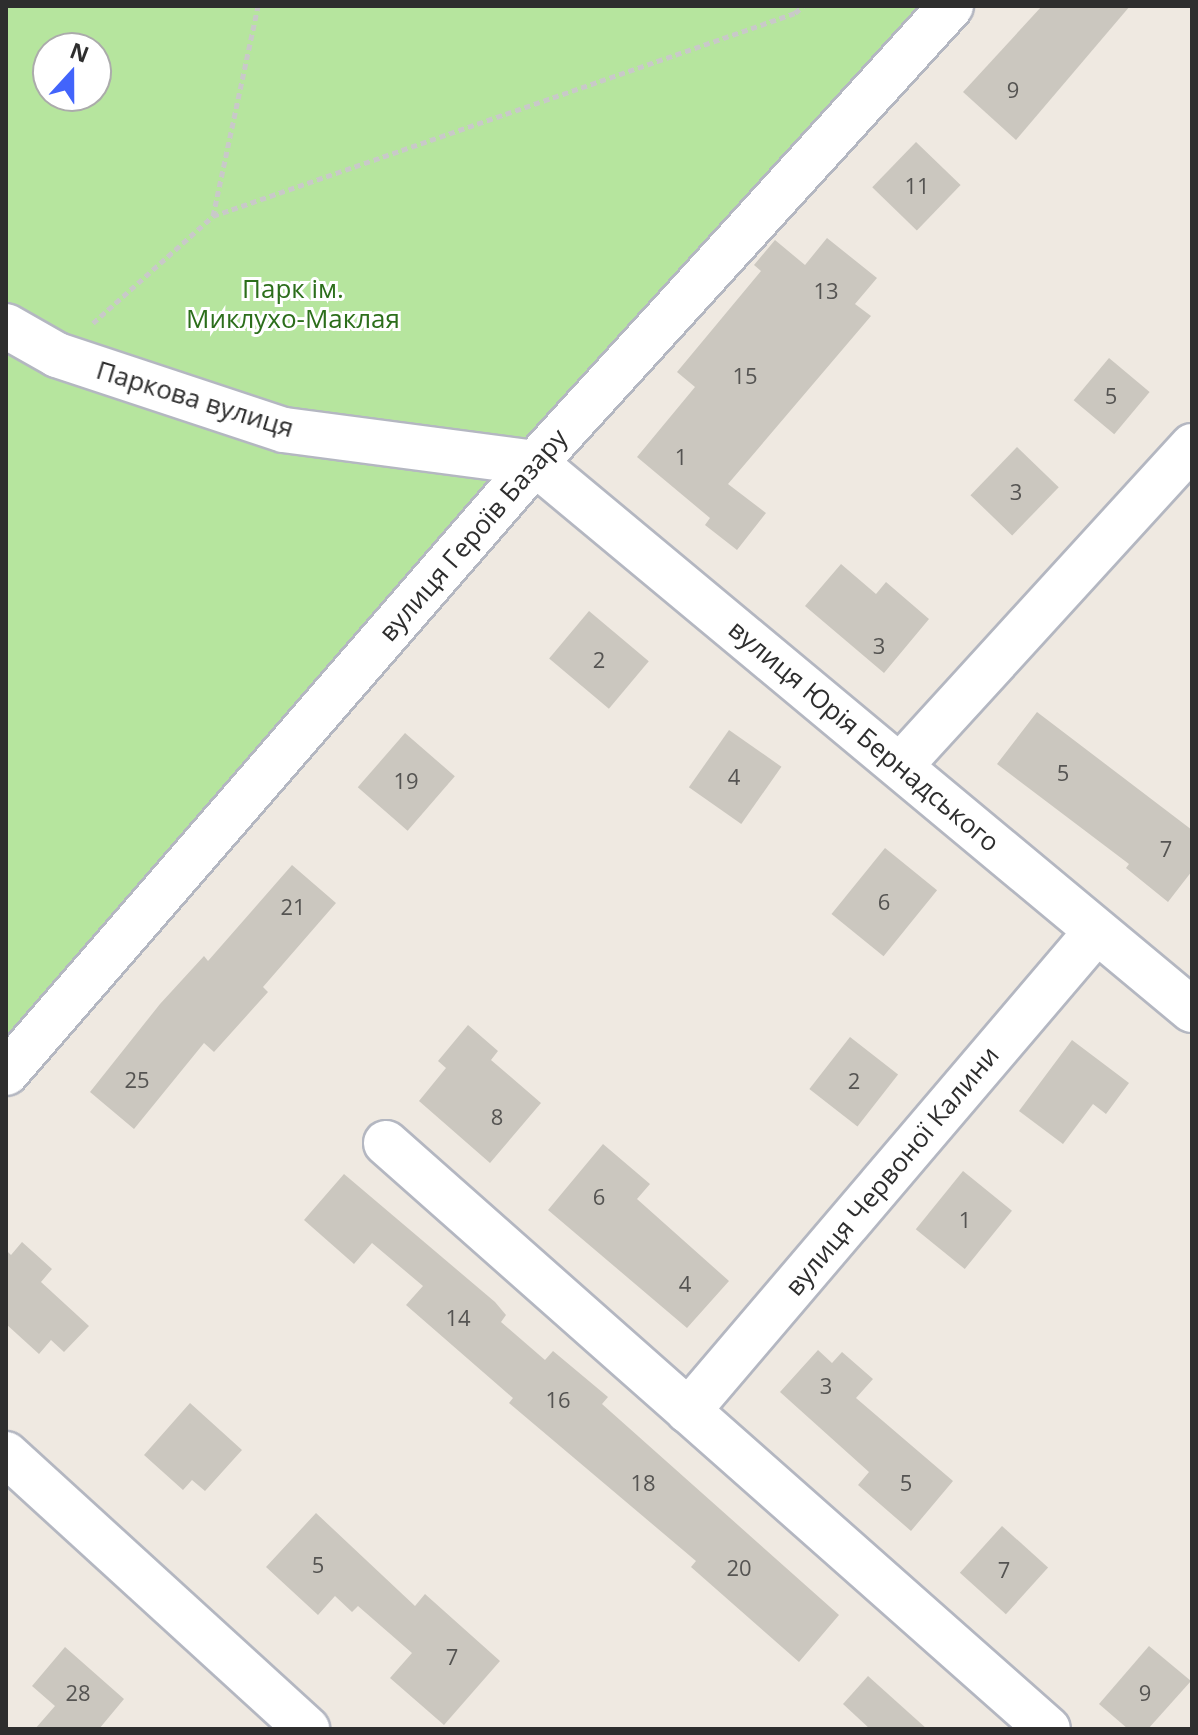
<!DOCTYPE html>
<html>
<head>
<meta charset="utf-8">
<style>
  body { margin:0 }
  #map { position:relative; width:1198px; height:1735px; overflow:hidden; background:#efe9e1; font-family:"Open Sans",sans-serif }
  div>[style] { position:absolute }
  .green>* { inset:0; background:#b6e59e }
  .building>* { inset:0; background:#cbc7bf; transform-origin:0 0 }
  .path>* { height:5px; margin-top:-2.5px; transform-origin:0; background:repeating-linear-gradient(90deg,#c9c9c9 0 6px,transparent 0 10px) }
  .roads { filter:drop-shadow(2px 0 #b4b7c1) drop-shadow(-2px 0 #b4b7c1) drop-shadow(0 2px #b4b7c1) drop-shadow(0 -2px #b4b7c1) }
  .minor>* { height:44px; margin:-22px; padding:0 22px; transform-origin:22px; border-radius:22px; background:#fff }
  span { translate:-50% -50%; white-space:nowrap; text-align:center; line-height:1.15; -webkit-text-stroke:6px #fff; paint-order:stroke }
  .number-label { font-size:22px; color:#555452 }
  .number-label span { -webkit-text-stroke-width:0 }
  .park-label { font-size:26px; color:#2c6e1b }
  .street-label { font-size:26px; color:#2e2e2e }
  .frame { position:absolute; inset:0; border:8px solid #2e2e2e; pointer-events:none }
  .north { position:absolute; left:32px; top:32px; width:80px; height:80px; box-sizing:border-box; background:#fff; border:2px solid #ababab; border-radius:50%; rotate:21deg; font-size:22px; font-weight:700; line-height:32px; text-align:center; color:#2e2e2e }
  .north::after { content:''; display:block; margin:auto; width:28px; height:36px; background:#4264fb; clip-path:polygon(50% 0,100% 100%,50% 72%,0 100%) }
</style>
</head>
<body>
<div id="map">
  <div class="green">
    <div style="clip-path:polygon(evenodd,6px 6px,951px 6px,6px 1073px,6px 6px,48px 48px,96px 48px,96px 96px,48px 96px,48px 48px)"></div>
  </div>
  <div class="building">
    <div style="clip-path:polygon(1042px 6px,1130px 6px,1016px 140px,963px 92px)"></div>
    <div style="left:916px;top:142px;width:62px;height:63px;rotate:44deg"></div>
    <div style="clip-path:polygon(827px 238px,877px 278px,855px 304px,871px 316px,728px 484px,766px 513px,737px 550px,705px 525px,710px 518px,637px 457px,695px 387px,677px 372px,761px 271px,754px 265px,775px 240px,805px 265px)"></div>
    <div style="left:1109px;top:358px;width:53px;height:55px;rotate:40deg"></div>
    <div style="left:1017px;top:447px;width:58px;height:67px;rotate:44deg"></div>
    <div style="clip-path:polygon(841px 564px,876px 594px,886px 582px,929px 619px,884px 673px,805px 606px)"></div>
    <div style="left:589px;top:611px;width:78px;height:62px;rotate:40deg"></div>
    <div style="clip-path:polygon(1037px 712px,1192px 830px,1192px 871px,1168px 902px,1126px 868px,1129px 864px,997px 764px)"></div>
    <div style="left:729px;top:730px;width:64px;height:70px;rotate:35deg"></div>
    <div style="left:405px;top:733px;width:66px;height:72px;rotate:41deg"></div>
    <div style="left:885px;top:848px;width:67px;height:85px;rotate:39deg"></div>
    <div style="clip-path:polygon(292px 865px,336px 903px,263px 987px,268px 992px,214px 1052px,204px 1043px,134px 1129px,90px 1092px,160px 1004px,204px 956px,208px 961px)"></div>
    <div style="clip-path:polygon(468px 1025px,498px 1051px,491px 1060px,541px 1103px,490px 1163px,419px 1101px,446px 1068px,438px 1061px)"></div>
    <div style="left:850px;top:1037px;width:61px;height:66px;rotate:38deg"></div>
    <div style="clip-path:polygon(1072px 1040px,1129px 1083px,1106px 1114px,1093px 1104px,1063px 1144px,1019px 1111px)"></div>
    <div style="clip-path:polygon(603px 1144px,650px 1184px,637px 1199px,729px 1281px,687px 1328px,548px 1210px)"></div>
    <div style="left:963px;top:1171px;width:63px;height:75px;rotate:39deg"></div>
    <div style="clip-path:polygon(344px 1174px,495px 1302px,506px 1315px,501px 1322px,545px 1360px,553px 1351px,608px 1397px,602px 1404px,839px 1615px,799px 1662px,691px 1567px,696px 1561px,509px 1403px,513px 1398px,406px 1305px,423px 1286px,372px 1243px,354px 1264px,304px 1220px)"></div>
    <div style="clip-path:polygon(22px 1242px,52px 1269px,41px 1282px,89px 1326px,64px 1352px,51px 1340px,39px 1354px,6px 1324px,6px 1250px,11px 1255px)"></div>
    <div style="clip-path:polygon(818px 1350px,832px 1363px,842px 1352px,873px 1379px,856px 1398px,953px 1481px,911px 1531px,858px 1485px,869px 1472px,780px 1392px)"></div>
    <div style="clip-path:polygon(190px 1403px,242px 1450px,205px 1491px,192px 1480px,183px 1490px,144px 1455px)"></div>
    <div style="clip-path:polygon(316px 1513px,415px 1606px,425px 1594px,500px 1661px,444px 1725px,390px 1678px,412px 1653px,358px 1606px,352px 1612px,335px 1596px,318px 1615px,266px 1567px)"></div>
    <div style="left:1002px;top:1526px;width:62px;height:63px;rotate:42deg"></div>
    <div style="clip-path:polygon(1149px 1646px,1191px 1681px,1148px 1729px,1128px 1729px,1099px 1704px)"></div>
    <div style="clip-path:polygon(65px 1647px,124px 1699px,99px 1729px,35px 1729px,55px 1706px,32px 1686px)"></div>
    <div style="clip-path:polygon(868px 1676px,927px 1729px,870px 1729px,843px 1704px)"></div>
  </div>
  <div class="path">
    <div style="left:213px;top:216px;width:215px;rotate:-77.9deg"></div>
    <div style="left:93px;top:323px;width:161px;rotate:-41.7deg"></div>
    <div style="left:213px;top:216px;width:616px;rotate:-19.23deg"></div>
    <div style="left:795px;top:13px;width:11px;rotate:-41deg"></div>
  </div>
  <div class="roads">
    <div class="minor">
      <div style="left:6px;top:326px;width:59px;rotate:29.6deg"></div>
      <div style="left:57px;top:355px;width:239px;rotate:18.3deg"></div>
      <div style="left:284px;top:430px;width:253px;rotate:7.5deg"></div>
      <div style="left:535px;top:463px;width:855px;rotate:39.78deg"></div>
      <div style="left:901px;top:765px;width:432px;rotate:-47.6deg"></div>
      <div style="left:6px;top:1073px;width:807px;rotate:-49.07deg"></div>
      <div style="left:535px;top:463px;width:618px;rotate:-47.69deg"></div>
      <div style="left:386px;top:1143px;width:884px;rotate:41.52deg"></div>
      <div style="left:688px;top:1411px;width:629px;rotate:-49.58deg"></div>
      <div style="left:6px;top:1454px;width:408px;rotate:42.4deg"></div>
    </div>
  </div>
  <div class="number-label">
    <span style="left:1013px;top:90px">9</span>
    <span style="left:917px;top:186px">11</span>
    <span style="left:826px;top:291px">13</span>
    <span style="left:745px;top:376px">15</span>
    <span style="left:1111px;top:396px">5</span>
    <span style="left:681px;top:457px">1</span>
    <span style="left:1016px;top:492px">3</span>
    <span style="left:879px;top:646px">3</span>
    <span style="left:599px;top:660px">2</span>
    <span style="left:1063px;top:773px">5</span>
    <span style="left:734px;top:777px">4</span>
    <span style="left:406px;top:781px">19</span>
    <span style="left:1166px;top:849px">7</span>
    <span style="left:884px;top:902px">6</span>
    <span style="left:293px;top:907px">21</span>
    <span style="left:137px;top:1080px">25</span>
    <span style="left:854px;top:1081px">2</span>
    <span style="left:497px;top:1117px">8</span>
    <span style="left:599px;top:1197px">6</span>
    <span style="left:965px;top:1220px">1</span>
    <span style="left:685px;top:1284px">4</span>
    <span style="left:458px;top:1318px">14</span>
    <span style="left:826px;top:1386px">3</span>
    <span style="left:558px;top:1400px">16</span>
    <span style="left:643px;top:1483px">18</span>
    <span style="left:906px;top:1483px">5</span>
    <span style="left:318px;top:1565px">5</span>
    <span style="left:739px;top:1568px">20</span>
    <span style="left:1004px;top:1570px">7</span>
    <span style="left:452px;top:1657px">7</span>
    <span style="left:78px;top:1693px">28</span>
    <span style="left:1145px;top:1693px">9</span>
  </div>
  <div class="park-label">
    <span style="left:293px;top:304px">Парк ім.<br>Миклухо-Маклая</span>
  </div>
  <div class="street-label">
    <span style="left:195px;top:399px;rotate:17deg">Паркова вулиця</span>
    <span style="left:473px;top:535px;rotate:-49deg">вулиця Героїв Базару</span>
    <span style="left:864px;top:736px;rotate:40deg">вулиця Юрія Бернадського</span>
    <span style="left:892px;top:1171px;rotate:-50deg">вулиця Червоної Калини</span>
  </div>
  <div class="frame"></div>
  <div class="north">N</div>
</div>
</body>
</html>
